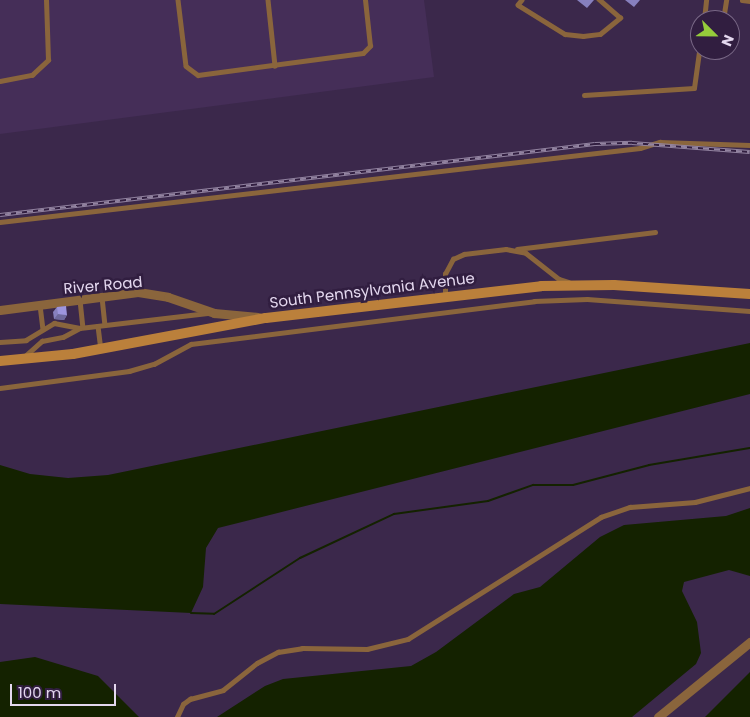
<!DOCTYPE html>
<html>
<head>
<meta charset="utf-8">
<style>
  body { margin:0 }
  #map { position:relative; width:750px; height:717px; overflow:hidden; background:#3b284b; font-family:Poppins,sans-serif }
  div>[style] { position:absolute }
  .built>* { inset:0; background:#452e58 }
  .water>* { inset:0; background:#142200 }
  .stream>* { height:2px; margin:-1px; padding:0 1px; transform-origin:1px; border-radius:1px; background:#142200 }
  .lane>* { height:4.5px; margin:-2.25px; padding:0 2.25px; transform-origin:2.25px; border-radius:2.25px; background:#8a653c }
  .street>* { height:9px; margin:-4.5px; padding:0 4.5px; transform-origin:4.5px; border-radius:4.5px; background:#8a653c }
  .secondary>* { height:10px; margin:-5px; padding:0 5px; transform-origin:5px; border-radius:5px; background:#bb803b }
  .rail>* { height:4px; margin-top:-2px; transform-origin:0; background:repeating-linear-gradient(90deg,#311e40 0 5.5px,#9283a0 0 11px); box-sizing:border-box; border-block:1px solid #9283a0 }
  .wall>* { inset:0; background:#8780be }
  .shaded-wall>* { inset:0; background:#6e689b }
  .building>* { inset:0; background:#9d95dd }
  span { translate:-50% -50%; white-space:nowrap; text-align:center; line-height:1.15; -webkit-text-stroke:5px #311e40; paint-order:stroke }
  .street-label { font-size:15px; color:#e4d8ef }
  .north { position:absolute; left:690px; top:10px; width:50px; height:50px; box-sizing:border-box; background:#311e40; border:1px solid #796886; border-radius:50%; rotate:113deg; font-size:14px; font-weight:700; line-height:20px; text-align:center; color:#e4d8ef }
  .north::after { content:''; display:block; margin:auto; width:18px; height:22px; background:#95cc3b; clip-path:polygon(50% 0,100% 100%,50% 72%,0 100%) }
  .scale { position:absolute; left:10px; top:684px; width:106px; height:22px; box-sizing:border-box; border:2px solid #e4d8ef; border-top:0; padding-left:6px; font-size:15px; line-height:18px; white-space:nowrap; color:#e4d8ef; -webkit-text-stroke:4px #311e40; paint-order:stroke }
</style>
</head>
<body>
<div id="map">
  <div class="built">
    <div style="clip-path:polygon(0 0,424px 0,434px 77px,0 134px)"></div>
  </div>
  <div class="water">
    <div style="clip-path:polygon(750px 343px,750px 394px,218px 528px,206px 548px,203px 587px,191px 613px,0 604px,0 465px,30px 474px,68px 478px,108px 475px)"></div>
    <div style="clip-path:polygon(750px 508px,750px 576px,729px 570px,684px 582px,682px 591px,697px 622px,701px 653px,696px 664px,632px 717px,217px 717px,265px 686px,283px 679px,411px 666px,436px 652px,514px 594px,540px 587px,600px 537px,624px 525px,726px 516px)"></div>
    <div style="clip-path:polygon(35px 657px,98px 676px,139px 717px,0 717px,0 662px)"></div>
    <div style="clip-path:polygon(750px 672px,750px 717px,705px 717px)"></div>
  </div>
  <div class="stream">
    <div style="left:191px;top:613px;width:23px;rotate:2deg"></div>
    <div style="left:214px;top:614px;width:103px;rotate:-33.1deg"></div>
    <div style="left:300px;top:558px;width:104px;rotate:-25.1deg"></div>
    <div style="left:394px;top:514px;width:95px;rotate:-7.9deg"></div>
    <div style="left:488px;top:501px;width:48px;rotate:-19.6deg"></div>
    <div style="left:533px;top:485px;width:40px"></div>
    <div style="left:573px;top:485px;width:79px;rotate:-14.7deg"></div>
    <div style="left:649px;top:465px;width:102px;rotate:-9.6deg"></div>
  </div>
  <div class="lane">
    <div style="left:178px;top:0;width:66px;rotate:83.1deg"></div>
    <div style="left:186px;top:66px;width:15px;rotate:37deg"></div>
    <div style="left:198px;top:75px;width:166px;rotate:-7.6deg"></div>
    <div style="left:363px;top:53px;width:10px;rotate:-45deg"></div>
    <div style="left:370px;top:46px;width:46px;rotate:-96.2deg"></div>
    <div style="left:268px;top:0;width:66px;rotate:83.9deg"></div>
    <div style="left:522px;top:0;width:6px;rotate:129deg"></div>
    <div style="left:518px;top:5px;width:55px;rotate:31.7deg"></div>
    <div style="left:565px;top:34px;width:18px;rotate:6deg"></div>
    <div style="left:583px;top:36px;width:17px;rotate:-7deg"></div>
    <div style="left:600px;top:34px;width:26px;rotate:-39deg"></div>
    <div style="left:620px;top:18px;width:28px;rotate:-139deg"></div>
    <div style="left:742px;top:0;width:8px;rotate:7deg"></div>
    <div style="left:704px;top:20px;width:20px;rotate:-84deg"></div>
    <div style="left:723px;top:20px;width:20px;rotate:-81deg"></div>
    <div style="left:0;top:81px;width:33px;rotate:-11deg"></div>
    <div style="left:32px;top:75px;width:22px;rotate:-43deg"></div>
    <div style="left:48px;top:60px;width:60px;rotate:-91.9deg"></div>
    <div style="left:584px;top:95px;width:110px;rotate:-3.6deg"></div>
    <div style="left:694px;top:88px;width:43px;rotate:-82.1deg"></div>
    <div style="left:0;top:222px;width:644px;rotate:-6.6deg"></div>
    <div style="left:640px;top:148px;width:21px;rotate:-17deg"></div>
    <div style="left:660px;top:142px;width:90px;rotate:1.9deg"></div>
    <div style="left:517px;top:249px;width:139px;rotate:-7deg"></div>
    <div style="left:445px;top:296px;width:22px;rotate:-90deg"></div>
    <div style="left:445px;top:274px;width:17px;rotate:-62deg"></div>
    <div style="left:453px;top:259px;width:12px;rotate:-24deg"></div>
    <div style="left:464px;top:254px;width:42px;rotate:-6.8deg"></div>
    <div style="left:506px;top:249px;width:20px;rotate:11deg"></div>
    <div style="left:526px;top:253px;width:42px;rotate:38.2deg"></div>
    <div style="left:559px;top:279px;width:10px;rotate:17deg"></div>
    <div style="left:102px;top:297px;width:28px;rotate:84deg"></div>
    <div style="left:80px;top:300px;width:27px;rotate:84deg"></div>
    <div style="left:40px;top:305px;width:24px;rotate:83deg"></div>
    <div style="left:98px;top:326px;width:23px;rotate:83deg"></div>
    <div style="left:0;top:342px;width:26px;rotate:-4deg"></div>
    <div style="left:26px;top:340px;width:33px;rotate:-31deg"></div>
    <div style="left:54px;top:323px;width:26px;rotate:11deg"></div>
    <div style="left:80px;top:328px;width:128px;rotate:-6.7deg"></div>
    <div style="left:24px;top:357px;width:24px;rotate:-42deg"></div>
    <div style="left:42px;top:341px;width:21px;rotate:-11deg"></div>
    <div style="left:63px;top:337px;width:19px;rotate:-28deg"></div>
    <div style="left:0;top:388px;width:130px;rotate:-7.5deg"></div>
    <div style="left:129px;top:371px;width:26px;rotate:-16deg"></div>
    <div style="left:154px;top:364px;width:42px;rotate:-28.4deg"></div>
    <div style="left:191px;top:344px;width:346px;rotate:-7.1deg"></div>
    <div style="left:534px;top:301px;width:53px;rotate:-2.2deg"></div>
    <div style="left:587px;top:299px;width:163px;rotate:4.2deg"></div>
    <div style="left:177px;top:717px;width:14px;rotate:-65deg"></div>
    <div style="left:183px;top:704px;width:9px;rotate:-36deg"></div>
    <div style="left:190px;top:699px;width:34px;rotate:-15deg"></div>
    <div style="left:223px;top:690px;width:43px;rotate:-38.5deg"></div>
    <div style="left:257px;top:663px;width:24px;rotate:-28deg"></div>
    <div style="left:278px;top:652px;width:24px;rotate:-9deg"></div>
    <div style="left:302px;top:648px;width:65px;rotate:0.9deg"></div>
    <div style="left:367px;top:649px;width:42px;rotate:-13.7deg"></div>
    <div style="left:408px;top:639px;width:228px;rotate:-32.3deg"></div>
    <div style="left:601px;top:517px;width:31px;rotate:-19deg"></div>
    <div style="left:630px;top:507px;width:65px;rotate:-4.4deg"></div>
    <div style="left:695px;top:502px;width:57px;rotate:-14.3deg"></div>
  </div>
  <div class="street">
    <div style="left:0;top:310px;width:139px;rotate:-7.4deg"></div>
    <div style="left:138px;top:292px;width:30px;rotate:9deg"></div>
    <div style="left:168px;top:297px;width:49px;rotate:19.2deg"></div>
    <div style="left:214px;top:313px;width:44px;rotate:5.2deg"></div>
    <div style="left:658px;top:717px;width:119px;rotate:-39.2deg"></div>
  </div>
  <div class="secondary">
    <div style="left:0;top:361px;width:73px;rotate:-5.5deg"></div>
    <div style="left:73px;top:354px;width:196px;rotate:-10.6deg"></div>
    <div style="left:266px;top:318px;width:277px;rotate:-6.6deg"></div>
    <div style="left:541px;top:286px;width:73px;rotate:-0.8deg"></div>
    <div style="left:614px;top:285px;width:136px;rotate:3.8deg"></div>
  </div>
  <div class="rail">
    <div style="left:0;top:215px;width:599px;rotate:-6.8deg"></div>
    <div style="left:595px;top:144px;width:37px;rotate:-2deg"></div>
    <div style="left:632px;top:143px;width:118px;rotate:4.4deg"></div>
  </div>
  <div class="wall">
    <div style="clip-path:polygon(577px 0,594px 0,587px 8px)"></div>
    <div style="clip-path:polygon(625px 0,640px 0,634px 7px)"></div>
    <div style="clip-path:polygon(57px 307px,67px 315px,64px 320px,54px 319px,53px 312px)"></div>
  </div>
  <div class="shaded-wall">
    <div style="clip-path:polygon(58px 314px,67px 315px,64px 320px,54px 319px)"></div>
  </div>
  <div class="building">
    <div style="clip-path:polygon(66px 306px,67px 315px,58px 314px,57px 307px)"></div>
  </div>
  <div class="street-label">
    <span style="left:103px;top:285px;rotate:-5deg">River Road</span>
    <span style="left:372px;top:290px;rotate:-7deg">South Pennsylvania Avenue</span>
  </div>
  <div class="north">N</div>
  <div class="scale">100 m</div>
</div>
</body>
</html>
